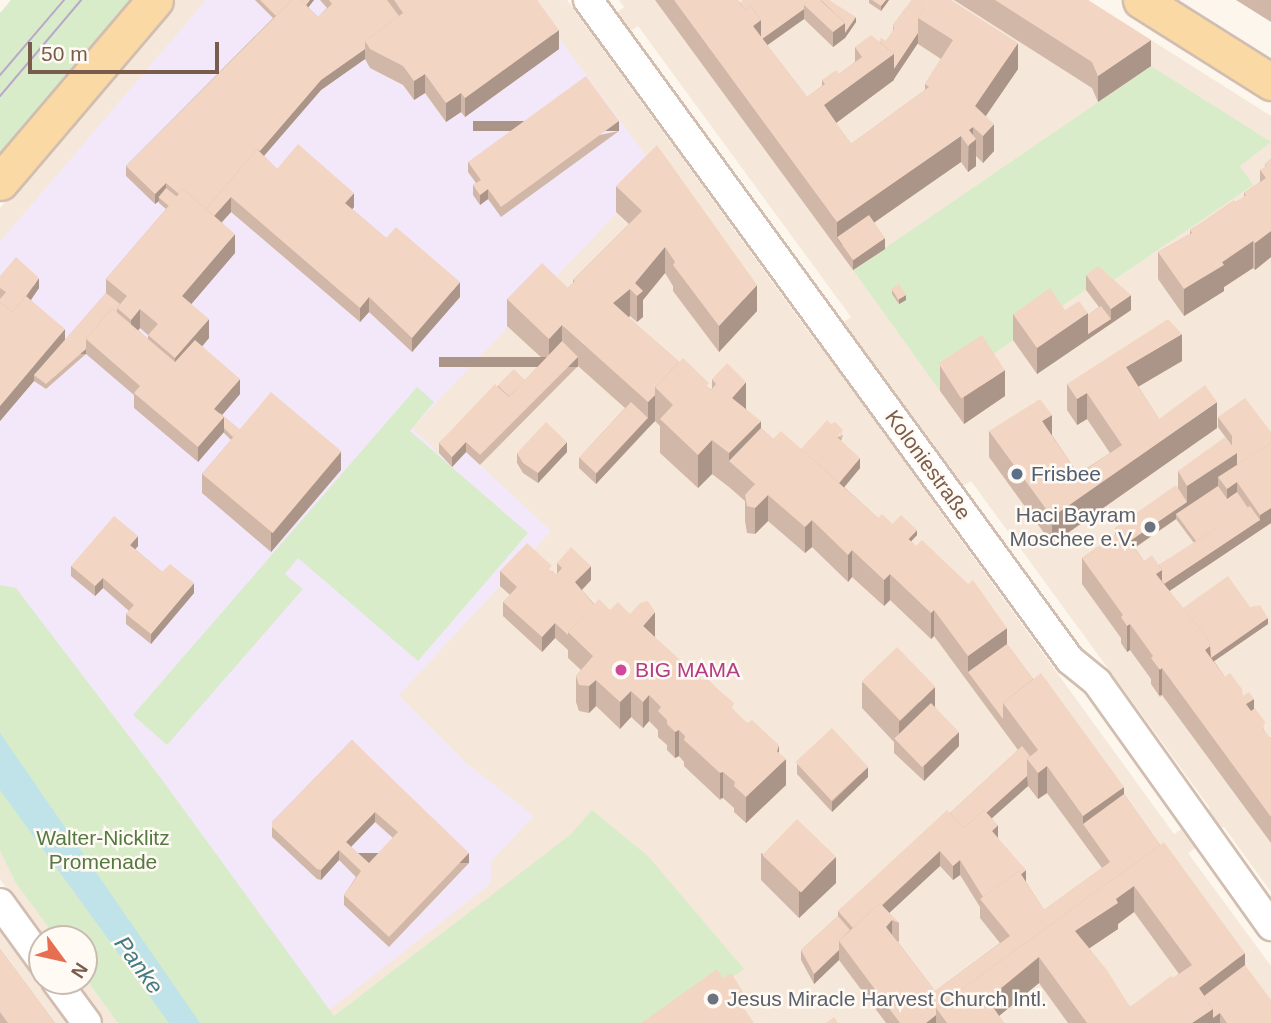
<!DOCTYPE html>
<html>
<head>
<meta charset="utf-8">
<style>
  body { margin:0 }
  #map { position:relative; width:1271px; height:1023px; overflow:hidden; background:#fdf6ec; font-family:Arial,sans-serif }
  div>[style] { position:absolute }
  .residential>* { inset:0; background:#f5e8da }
  .education>* { inset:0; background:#f3e8fa }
  .green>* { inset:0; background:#d8ecc9 }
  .water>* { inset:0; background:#bfe3e8 }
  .roads { filter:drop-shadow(2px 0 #d1beb0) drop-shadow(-2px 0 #d1beb0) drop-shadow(0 2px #d1beb0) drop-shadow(0 -2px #d1beb0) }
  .minor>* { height:28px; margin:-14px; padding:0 14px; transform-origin:14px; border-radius:14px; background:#fff }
  .major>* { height:35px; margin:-17.5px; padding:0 17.5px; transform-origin:17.5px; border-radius:17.5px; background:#fbd9a5 }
  .tram>* { height:2px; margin:-1px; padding:0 1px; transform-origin:1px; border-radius:1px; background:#b9a8c9 }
  .wall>* { inset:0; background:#d1b7a8 }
  .shaded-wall>* { inset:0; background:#aa9588; transform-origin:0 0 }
  .building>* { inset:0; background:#f3d5c3; transform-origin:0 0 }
  .dots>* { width:19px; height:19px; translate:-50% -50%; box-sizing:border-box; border:4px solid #fffaf3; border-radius:50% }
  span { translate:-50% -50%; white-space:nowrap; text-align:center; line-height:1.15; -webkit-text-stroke:5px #fffaf3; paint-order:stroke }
  .street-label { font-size:21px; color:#7a5c4d }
  .service-label { font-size:21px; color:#4e5e75 }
  .left { translate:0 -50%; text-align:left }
  .worship-label { font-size:21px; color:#5b616d }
  .right { translate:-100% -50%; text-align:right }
  .hotel-label { font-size:21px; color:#b23c85 }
  .park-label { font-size:21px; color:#537a41 }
  .water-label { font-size:23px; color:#437c86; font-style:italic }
  .north { position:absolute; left:28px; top:925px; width:70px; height:70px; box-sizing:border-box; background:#fffaf3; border:2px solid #cabbb1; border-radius:50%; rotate:123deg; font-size:19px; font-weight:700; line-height:28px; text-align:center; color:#7a5c4d }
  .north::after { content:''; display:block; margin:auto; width:24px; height:32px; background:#e76f51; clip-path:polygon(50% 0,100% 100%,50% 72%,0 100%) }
  .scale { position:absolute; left:28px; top:42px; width:191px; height:32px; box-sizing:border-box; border:4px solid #7a5c4d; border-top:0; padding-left:9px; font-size:21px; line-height:24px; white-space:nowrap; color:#7a5c4d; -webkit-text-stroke:5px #fffaf3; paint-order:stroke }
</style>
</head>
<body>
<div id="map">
  <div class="residential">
    <div style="clip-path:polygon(176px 0,567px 0,590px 32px,596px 29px,609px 47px,604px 51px,816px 342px,824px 336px,944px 500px,936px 506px,1174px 834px,1186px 826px,1200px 845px,1188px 853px,1271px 966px,1271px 1023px,101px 1023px,71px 981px,84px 981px,84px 939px,42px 941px,0 879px,0 208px)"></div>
    <div style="clip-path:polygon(619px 0,1088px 0,1271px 116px,1271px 892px,1224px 827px,1217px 830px,1205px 813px,1210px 808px,971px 481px,957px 490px,838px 326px,851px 317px,638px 26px,626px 34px,613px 16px,624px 7px)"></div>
    <div style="clip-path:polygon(0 923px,72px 1023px,0 1023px)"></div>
  </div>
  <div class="education">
    <div style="clip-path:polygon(206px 0,531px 0,657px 171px,412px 428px,452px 466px,466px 452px,551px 531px,399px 695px,467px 764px,534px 816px,492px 860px,490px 884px,329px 1010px,160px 777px,16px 589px,0 585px,0 242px)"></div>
  </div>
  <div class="green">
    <div style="clip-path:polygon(11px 0,134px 0,0 157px,0 13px)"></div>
    <div style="clip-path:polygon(1151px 66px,1271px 142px,1240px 166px,1253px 185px,1105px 286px,1098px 281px,940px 391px,853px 270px)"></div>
    <div style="clip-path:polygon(417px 387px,434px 402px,410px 431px,528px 533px,418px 661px,298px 558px,285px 574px,303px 589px,167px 745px,133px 715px)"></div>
    <div style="clip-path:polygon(0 585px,16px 588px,160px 777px,334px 1016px,570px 835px,592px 810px,648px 856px,744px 969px,668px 1023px,118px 1023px,84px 976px,84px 939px,57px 939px,16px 883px,0 851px)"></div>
  </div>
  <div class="water">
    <div style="clip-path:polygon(0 733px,200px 1023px,169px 1023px,0 790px)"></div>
  </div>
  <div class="roads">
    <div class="minor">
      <div style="left:588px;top:0;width:817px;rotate:53.86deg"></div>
      <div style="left:1070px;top:660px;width:35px;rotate:39deg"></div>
      <div style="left:1097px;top:682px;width:300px;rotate:54.5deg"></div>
      <div style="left:0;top:903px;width:72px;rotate:54.1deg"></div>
      <div style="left:56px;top:981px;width:52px;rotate:53.6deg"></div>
    </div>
    <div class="major">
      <div style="left:1141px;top:0;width:154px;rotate:32.2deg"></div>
      <div style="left:0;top:182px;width:239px;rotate:-49.6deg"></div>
    </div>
  </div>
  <div class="tram">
    <div style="left:0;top:75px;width:99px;rotate:-49.5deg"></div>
    <div style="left:0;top:96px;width:126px;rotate:-49.8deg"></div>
  </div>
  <div class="wall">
    <div style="clip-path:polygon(evenodd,255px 0,314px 0,308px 7px,318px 17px,327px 8px,320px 0,537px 0,559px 49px,465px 117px,461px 112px,446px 122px,425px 93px,414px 100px,403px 85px,370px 68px,365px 59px,321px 90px,264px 156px,277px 169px,354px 207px,352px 209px,386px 238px,460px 297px,412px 352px,369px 312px,360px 322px,231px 212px,222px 222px,235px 253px,191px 304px,209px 338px,202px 347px,240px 394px,222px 415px,240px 430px,341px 470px,271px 552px,202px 493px,202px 474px,231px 440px,223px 432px,198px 462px,134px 408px,134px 395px,86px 354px,46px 389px,34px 381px,0 421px,0 276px,39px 288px,31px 300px,65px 340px,106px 293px,106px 279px,166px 209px,159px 203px,159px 201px,155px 204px,126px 176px,126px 166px,273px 18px,255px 0,140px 328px,148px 335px,148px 339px,138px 330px,140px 328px)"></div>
    <div style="clip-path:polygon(evenodd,655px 0,737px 0,740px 3px,829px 0,856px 22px,845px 38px,833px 47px,804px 19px,767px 45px,807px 97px,822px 86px,822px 80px,839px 74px,855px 62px,855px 47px,886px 41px,893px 31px,893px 25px,912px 0,1018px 69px,986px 116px,994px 151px,983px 163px,976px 156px,976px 166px,968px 172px,961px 162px,874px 222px,885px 249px,853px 270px,655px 0,918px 43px,918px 44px,941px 59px,925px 84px,925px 90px,851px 144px,836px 123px,894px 80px,894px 79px,918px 43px)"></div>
    <div style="clip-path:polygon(869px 0,889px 0,881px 11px,869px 3px)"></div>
    <div style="clip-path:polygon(954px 0,1088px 0,1151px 66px,1098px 102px,1092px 88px)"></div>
    <div style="clip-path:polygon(1236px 0,1271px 0,1271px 22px)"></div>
    <div style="clip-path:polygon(619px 131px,501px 217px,488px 199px,480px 205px,473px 195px,473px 185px,476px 183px,468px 172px,468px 162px)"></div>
    <div style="clip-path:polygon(1271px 159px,1271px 257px,1255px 270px,1253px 268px,1224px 287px,1224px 291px,1184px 316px,1158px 279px,1158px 252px,1190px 234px,1190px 230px,1244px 197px,1244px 193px,1260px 182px,1260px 170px,1265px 167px,1265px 164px)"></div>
    <div style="clip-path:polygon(evenodd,616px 186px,757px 311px,719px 352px,673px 291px,673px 286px,665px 273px,643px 300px,643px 317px,637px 322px,630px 316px,628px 317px,711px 390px,712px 388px,712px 379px,746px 409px,761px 428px,773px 439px,801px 449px,843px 435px,841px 441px,860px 468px,844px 487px,878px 518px,917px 535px,911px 541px,1007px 644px,1033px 679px,1124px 794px,1245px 965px,1271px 1023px,1068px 1023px,1039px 983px,999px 1016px,1004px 1023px,886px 1023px,839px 960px,814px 984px,801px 960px,801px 950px,838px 916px,838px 911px,950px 813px,1018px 750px,934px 636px,931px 639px,890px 600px,884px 606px,852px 577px,848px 582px,812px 547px,805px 553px,768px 521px,755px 534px,747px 533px,745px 521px,745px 501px,729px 487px,712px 474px,698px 488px,660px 453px,660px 426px,655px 421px,596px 484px,579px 468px,579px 458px,625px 408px,578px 366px,480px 465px,466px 452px,452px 467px,439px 453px,439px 443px,498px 386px,525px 380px,544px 360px,507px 326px,507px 299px,568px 288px,573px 283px,573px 280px,629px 224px,616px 212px,616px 186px,1028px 786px,1038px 799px,1047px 793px,1102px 868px,1044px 910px,998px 838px,992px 818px,1028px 786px,616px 186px,940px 866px,953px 880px,960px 875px,980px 907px,980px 918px,1000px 943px,935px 991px,897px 941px,899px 942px,899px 923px,889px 913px,940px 866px,616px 186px,1134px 912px,1179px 974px,1130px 1007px,1089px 948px,1118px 929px,1118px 924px,1134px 912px)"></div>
    <div style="clip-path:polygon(1086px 275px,1131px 310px,1037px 374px,1013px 340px,1013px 314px,1065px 310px,1088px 315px,1099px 307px,1086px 290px)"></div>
    <div style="clip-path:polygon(892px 289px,906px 300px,899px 304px,892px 294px)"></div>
    <div style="clip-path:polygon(1182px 361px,1138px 386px,1159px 419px,1217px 428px,1052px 544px,989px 457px,989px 431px,1052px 435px,1078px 474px,1110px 453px,1087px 419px,1077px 425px,1067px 410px,1067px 384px)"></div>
    <div style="clip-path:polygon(940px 365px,1005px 396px,964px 424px,940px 391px)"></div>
    <div style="clip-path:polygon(evenodd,1218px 417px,1271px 432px,1271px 523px,1169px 591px,1183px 608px,1250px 607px,1268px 624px,1214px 661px,1225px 677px,1254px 709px,1265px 732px,1270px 738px,1271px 737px,1271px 843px,1162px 695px,1160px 697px,1151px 684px,1151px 679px,1130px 650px,1127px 652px,1121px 643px,1121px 638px,1082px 584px,1082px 558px,1115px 535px,1115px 528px,1178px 488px,1178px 471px,1232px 446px,1218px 427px,1218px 417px,1176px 519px,1194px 543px,1159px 565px,1144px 561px,1135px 548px,1176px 519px)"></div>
    <div style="clip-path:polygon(567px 452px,538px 483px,523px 473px,517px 463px,517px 453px)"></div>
    <div style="clip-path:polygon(138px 546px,135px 549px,162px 572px,194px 593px,151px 644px,126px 624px,126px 614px,129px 611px,103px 588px,95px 596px,71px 576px,71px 566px)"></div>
    <div style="clip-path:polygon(557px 563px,591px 580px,582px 590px,594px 604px,610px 610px,655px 638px,779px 753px,786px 785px,746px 823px,734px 812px,734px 808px,723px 798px,720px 800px,684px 766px,684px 762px,679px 756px,675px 758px,667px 750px,667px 745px,658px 737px,658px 730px,649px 721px,643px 728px,631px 717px,620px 729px,596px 706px,589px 713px,579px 711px,576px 702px,576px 676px,581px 670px,568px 658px,568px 650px,555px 638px,542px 652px,503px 616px,503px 602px,510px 595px,500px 586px,500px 571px,552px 571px,556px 575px,557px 574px)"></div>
    <div style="clip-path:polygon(862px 682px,935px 707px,959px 746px,924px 781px,894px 753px,894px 742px,862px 708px)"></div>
    <div style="clip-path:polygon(evenodd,352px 740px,469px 863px,389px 947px,344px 905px,344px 895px,356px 877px,339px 860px,321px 880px,317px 879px,272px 837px,272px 822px,352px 740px,375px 822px,393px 838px,369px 863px,351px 847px,375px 822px)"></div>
    <div style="clip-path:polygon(797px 764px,868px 777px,832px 812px,797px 774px)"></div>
    <div style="clip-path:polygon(761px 853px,836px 883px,799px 918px,761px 880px)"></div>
    <div style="clip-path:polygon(0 949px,55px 1023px,0 1023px)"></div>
  </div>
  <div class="shaded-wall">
    <div style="clip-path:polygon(310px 0,314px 0,304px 13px,304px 8px)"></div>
    <div style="clip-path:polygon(886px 0,889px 0,881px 11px,881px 6px)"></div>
    <div style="clip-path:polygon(804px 9px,804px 19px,762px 49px,762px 39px)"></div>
    <div style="clip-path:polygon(856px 17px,856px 22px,845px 38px,833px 47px,833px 32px,845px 23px)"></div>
    <div style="clip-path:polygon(761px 20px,761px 47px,753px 26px)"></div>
    <div style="clip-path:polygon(559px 30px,559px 49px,465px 117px,465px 98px)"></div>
    <div style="clip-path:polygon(918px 33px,918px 43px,894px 79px,894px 80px,824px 132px,824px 105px)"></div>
    <div style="clip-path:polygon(1151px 40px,1151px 66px,1098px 102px,1098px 76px)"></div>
    <div style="clip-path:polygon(1018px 43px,1018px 69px,976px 130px,975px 106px)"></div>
    <div style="clip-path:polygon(365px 49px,365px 59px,321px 90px,211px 217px,206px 213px,321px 80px)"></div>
    <div style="clip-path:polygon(425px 74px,425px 93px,414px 100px,414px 81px)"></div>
    <div style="clip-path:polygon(461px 93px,461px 112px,446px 122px,446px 103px)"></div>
    <div style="left:619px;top:121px;width:10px;height:146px;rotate:90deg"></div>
    <div style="clip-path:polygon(994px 124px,994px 151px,983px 163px,983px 136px)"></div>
    <div style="clip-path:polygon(973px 127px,973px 142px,976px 139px,976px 166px,968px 172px,969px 130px)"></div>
    <div style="clip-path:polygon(961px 136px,961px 162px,842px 245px,837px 238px,837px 222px)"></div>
    <div style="clip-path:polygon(166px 183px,166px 193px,159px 198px,159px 201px,155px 204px,155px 194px)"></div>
    <div style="clip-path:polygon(488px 189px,488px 199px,480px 205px,480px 195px)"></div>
    <div style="clip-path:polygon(354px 193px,354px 207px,345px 218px,345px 203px)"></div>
    <div style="clip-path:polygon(231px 197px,231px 212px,212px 233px,212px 218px)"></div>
    <div style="clip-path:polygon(1271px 231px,1271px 257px,1255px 270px,1255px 243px)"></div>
    <div style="clip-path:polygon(235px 234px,235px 253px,182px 315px,182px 296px)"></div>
    <div style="clip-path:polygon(885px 238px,885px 249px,853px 270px,853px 260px)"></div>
    <div style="clip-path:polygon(1253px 241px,1253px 268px,1224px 287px,1224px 291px,1184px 316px,1184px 289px)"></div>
    <div style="clip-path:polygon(665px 247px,665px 273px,643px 300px,643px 317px,637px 322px,637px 296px,635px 283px)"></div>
    <div style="clip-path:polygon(39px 278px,39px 288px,12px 327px,12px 317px)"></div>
    <div style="clip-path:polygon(460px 282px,460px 297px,412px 352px,412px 338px)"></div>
    <div style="clip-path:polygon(757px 285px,757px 311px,719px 352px,719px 326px)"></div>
    <div style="clip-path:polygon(630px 289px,630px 316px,613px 329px,613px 303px)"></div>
    <div style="clip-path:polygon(906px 295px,906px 300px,899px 304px,899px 299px)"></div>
    <div style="clip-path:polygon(1131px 295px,1131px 310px,1037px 374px,1037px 348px,1088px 313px,1088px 334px,1111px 319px,1111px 309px)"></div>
    <div style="clip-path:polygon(369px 297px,369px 312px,360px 322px,360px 308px)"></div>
    <div style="clip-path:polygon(140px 309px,140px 328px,131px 339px,131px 320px)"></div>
    <div style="clip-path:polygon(209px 319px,209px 338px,175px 377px,175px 358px)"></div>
    <div style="clip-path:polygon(562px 325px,562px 351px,549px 365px,549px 339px)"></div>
    <div style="clip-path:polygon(65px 329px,65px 343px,34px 375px,34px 381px,0 421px,0 406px)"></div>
    <div style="clip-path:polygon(1182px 334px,1182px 361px,1126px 394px,1126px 367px)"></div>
    <div style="left:86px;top:349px;width:5px;height:53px;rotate:90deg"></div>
    <div style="left:578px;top:357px;width:10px;height:139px;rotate:90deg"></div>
    <div style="clip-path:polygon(1005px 370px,1005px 396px,964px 424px,964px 397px)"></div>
    <div style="clip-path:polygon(240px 379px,240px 394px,217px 421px,214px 409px)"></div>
    <div style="clip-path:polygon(746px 382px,746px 416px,732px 398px)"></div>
    <div style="clip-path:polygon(1087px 393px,1087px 419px,1077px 425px,1077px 399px)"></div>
    <div style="clip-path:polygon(655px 395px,655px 421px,648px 428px,648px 402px)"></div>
    <div style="clip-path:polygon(1217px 402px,1217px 428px,1052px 544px,1052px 517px)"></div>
    <div style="clip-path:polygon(1052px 415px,1052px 441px,1042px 421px)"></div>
    <div style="clip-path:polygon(224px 417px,224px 432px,198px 462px,198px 447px)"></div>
    <div style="clip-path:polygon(648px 418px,648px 428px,596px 484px,596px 474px)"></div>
    <div style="clip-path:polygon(761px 421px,761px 454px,729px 461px,729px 453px)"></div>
    <div style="clip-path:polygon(712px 440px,712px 474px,698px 488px,698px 455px)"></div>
    <div style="clip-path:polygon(466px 442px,466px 452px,452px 467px,452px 457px)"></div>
    <div style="clip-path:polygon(567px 442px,567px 452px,538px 483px,538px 473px)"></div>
    <div style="clip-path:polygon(341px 451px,341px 470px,271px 552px,271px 533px)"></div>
    <div style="clip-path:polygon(1237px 453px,1237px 480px,1218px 477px,1218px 492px,1176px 514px,1176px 519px,1125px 554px,1125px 544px,1187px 502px,1187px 486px)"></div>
    <div style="clip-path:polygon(860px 458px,860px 468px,832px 502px,832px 492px)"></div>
    <div style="clip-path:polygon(1237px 482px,1237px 497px,1227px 504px,1227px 489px)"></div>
    <div style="clip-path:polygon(768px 495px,768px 521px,755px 534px,755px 508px)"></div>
    <div style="clip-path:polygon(1271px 508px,1271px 523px,1162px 596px,1156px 574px,1162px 570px,1260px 520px,1260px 515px)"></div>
    <div style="clip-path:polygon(812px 520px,812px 547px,805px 553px,805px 527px)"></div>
    <div style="clip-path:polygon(917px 530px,917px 535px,902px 551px,902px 546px)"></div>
    <div style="clip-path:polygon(138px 536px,138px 546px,130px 555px,130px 545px)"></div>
    <div style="clip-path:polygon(852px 550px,852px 577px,848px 582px,848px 555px)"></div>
    <div style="clip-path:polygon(591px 566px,591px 580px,575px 597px,575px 582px)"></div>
    <div style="clip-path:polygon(890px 574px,890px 600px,884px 606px,884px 580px)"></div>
    <div style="clip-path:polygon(103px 578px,103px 588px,95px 596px,95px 586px)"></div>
    <div style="clip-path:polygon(194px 583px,194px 593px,151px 644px,151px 634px)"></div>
    <div style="clip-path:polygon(934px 610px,934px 636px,931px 639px,931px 613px)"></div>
    <div style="clip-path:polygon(655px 612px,655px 638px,643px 626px)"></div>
    <div style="clip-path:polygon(1268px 618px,1268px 624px,1210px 664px,1205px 650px,1210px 646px)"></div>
    <div style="clip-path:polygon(555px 623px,555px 638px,542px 652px,542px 637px)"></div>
    <div style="clip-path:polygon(1130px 624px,1130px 650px,1127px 652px,1127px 626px)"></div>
    <div style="clip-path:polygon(1007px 628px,1007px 654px,968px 672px,968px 656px)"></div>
    <div style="left:1162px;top:668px;width:27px;height:3px;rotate:90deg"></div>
    <div style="clip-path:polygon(596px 680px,596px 706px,589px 713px,589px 686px)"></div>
    <div style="clip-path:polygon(935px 687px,935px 713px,899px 743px,899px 722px)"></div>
    <div style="clip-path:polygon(631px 691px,631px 717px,620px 729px,620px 702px)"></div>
    <div style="clip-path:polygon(649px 695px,649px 721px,643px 728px,643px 702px)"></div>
    <div style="clip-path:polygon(1254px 699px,1254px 725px,1246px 704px)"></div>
    <div style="clip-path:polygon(679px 730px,679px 756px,675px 758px,675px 732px)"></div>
    <div style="clip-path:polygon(959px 732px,959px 746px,924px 781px,924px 766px)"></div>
    <div style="clip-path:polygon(779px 745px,779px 765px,786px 759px,786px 785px,746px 823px,746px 797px,777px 751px)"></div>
    <div style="clip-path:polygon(1047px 766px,1047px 793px,1038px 799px,1038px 773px)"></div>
    <div style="clip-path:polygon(868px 767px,868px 777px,832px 812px,832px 802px)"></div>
    <div style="left:723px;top:772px;width:26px;height:3px;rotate:90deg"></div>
    <div style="clip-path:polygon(1027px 776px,1028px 786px,964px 843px,964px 833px)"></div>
    <div style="clip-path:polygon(1124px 787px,1124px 813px,1083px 824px,1083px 816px)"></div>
    <div style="clip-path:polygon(375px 812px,375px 822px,346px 852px,346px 842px)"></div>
    <div style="clip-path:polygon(998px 825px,998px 840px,992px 831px)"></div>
    <div style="clip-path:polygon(339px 850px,339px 860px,321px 880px,321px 870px)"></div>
    <div style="clip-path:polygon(940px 851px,940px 866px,847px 952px,855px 931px)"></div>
    <div style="left:469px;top:853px;width:10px;height:116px;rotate:90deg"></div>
    <div style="clip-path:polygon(836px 857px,836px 883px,799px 918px,799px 892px)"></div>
    <div style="clip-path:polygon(960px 860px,960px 875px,953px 880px,953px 866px)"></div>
    <div style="clip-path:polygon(1026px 870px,1026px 884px,985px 905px)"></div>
    <div style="clip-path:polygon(1134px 886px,1134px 912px,1118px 924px,1118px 929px,1075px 958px,1039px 957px,1039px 983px,994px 1020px,940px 1013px)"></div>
    <div style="clip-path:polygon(892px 920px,892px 939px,886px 927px)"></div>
    <div style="clip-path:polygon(839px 950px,839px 960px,814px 984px,814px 974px)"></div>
    <div style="clip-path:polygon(1245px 953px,1245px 980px,1205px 1009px,1199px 988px)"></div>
    <div style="clip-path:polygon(746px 996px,746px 1001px,732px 1010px,732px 1005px)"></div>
    <div style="clip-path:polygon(1213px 1009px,1220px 1013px,1220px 1023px,1192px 1023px)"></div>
    <div style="clip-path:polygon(936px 1015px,936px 1023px,926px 1023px)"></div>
  </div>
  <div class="building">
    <div style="clip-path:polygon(260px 0,292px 0,276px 16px)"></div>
    <div style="clip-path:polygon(292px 0,301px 0,318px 17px,332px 4px,329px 0,387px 0,399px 16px,365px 41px,365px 49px,321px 80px,260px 151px,257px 149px,206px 209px,183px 189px,179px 194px,166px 183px,155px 194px,126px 166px)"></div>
    <div style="clip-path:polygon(301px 0,310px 0,306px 5px)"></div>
    <div style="clip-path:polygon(394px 0,537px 0,559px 30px,465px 98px,461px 93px,446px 103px,425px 74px,414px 81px,403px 66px,370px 49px,365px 41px,403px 13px)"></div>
    <div style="clip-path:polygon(674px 0,737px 0,745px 10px,751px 6px,761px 20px,753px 26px,807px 97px,825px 84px,822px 80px,836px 70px,839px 74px,862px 57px,855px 47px,871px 35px,894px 54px,824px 105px,851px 144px,929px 87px,925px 84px,953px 40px,918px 18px,930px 0,951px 0,1018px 43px,975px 106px,994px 124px,983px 136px,973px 127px,969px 130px,976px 139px,968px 146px,961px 136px,837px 222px)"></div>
    <div style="clip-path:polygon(743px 0,810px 0,804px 5px,804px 9px,762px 39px,761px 37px,761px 20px,751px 6px,745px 10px,740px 3px)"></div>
    <div style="clip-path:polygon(810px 0,820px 0,845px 23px,833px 32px,804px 5px)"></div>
    <div style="clip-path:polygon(821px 0,829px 0,856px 17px,845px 33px,845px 23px)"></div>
    <div style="clip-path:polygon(872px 0,886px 0,881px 6px)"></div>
    <div style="clip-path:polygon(912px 0,930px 0,918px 18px,918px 33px,894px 69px,894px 54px,879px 41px,881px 38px,886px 41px,894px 29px,893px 25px)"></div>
    <div style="clip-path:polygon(995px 0,1088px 0,1151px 40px,1098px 76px,1092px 62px)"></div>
    <div style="clip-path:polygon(586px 76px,619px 121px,501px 207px,488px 189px,480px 195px,473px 185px,481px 180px,468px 162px)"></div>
    <div style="clip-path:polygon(298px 144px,354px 193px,345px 203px,386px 238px,396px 227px,460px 282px,412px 338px,369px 297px,360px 308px,231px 197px,214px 216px,206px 209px,257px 149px,277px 169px)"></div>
    <div style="clip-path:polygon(657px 145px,757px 285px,719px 326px,673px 265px,675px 262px,665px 247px,635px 283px,643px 291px,637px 296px,630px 289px,613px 303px,679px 362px,655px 387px,655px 395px,648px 402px,562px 325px,549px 339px,507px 299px,542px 263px,568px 288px,575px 281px,573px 280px,642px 211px,616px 186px)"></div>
    <div style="clip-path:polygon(1271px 159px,1271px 231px,1255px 243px,1253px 241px,1222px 262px,1224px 265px,1184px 289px,1158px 252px,1192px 233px,1190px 230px,1234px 200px,1236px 202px,1246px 195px,1244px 193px,1266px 178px,1260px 170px,1266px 166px,1265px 164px)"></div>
    <div style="left:166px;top:188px;width:14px;height:12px;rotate:39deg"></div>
    <div style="clip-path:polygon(183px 189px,235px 234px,182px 296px,209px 319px,175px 358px,148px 335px,158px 324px,140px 309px,131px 320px,117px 308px,127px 296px,106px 279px)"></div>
    <div style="left:869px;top:215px;width:28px;height:39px;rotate:55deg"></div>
    <div style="clip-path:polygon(16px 257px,39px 278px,26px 296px,12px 312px,0 302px,0 299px,6px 292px,0 288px,0 276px)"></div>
    <div style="clip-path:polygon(1098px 266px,1131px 295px,1111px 309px,1086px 275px)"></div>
    <div style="left:899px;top:284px;width:13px;height:9px;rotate:58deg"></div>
    <div style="clip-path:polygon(1050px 288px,1065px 310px,1079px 301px,1088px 313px,1037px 348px,1013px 314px)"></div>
    <div style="clip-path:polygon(106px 293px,120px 304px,117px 308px,117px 312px,112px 308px,86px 339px,86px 349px,46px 384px,34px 375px)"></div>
    <div style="clip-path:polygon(26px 296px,65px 329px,0 406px,0 302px,12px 312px)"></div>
    <div style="clip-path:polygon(1101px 306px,1111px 319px,1088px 334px,1088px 315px)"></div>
    <div style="clip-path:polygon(112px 308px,175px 362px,195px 340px,240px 379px,214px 409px,224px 417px,198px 447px,134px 393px,140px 386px,86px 339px)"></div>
    <div style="clip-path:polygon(1168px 319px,1182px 334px,1126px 367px,1159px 419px,1205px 385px,1217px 402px,1052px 517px,989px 431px,1040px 399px,1052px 415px,1042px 421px,1078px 474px,1085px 470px,1122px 445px,1087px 393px,1077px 399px,1067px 384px)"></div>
    <div style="left:982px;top:335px;width:42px;height:52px;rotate:57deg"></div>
    <div style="clip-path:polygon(562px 341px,578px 357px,480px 455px,466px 442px,452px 457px,439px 443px,495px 384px,509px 397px)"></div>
    <div style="clip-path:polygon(683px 358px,709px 383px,706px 386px,711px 390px,716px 384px,712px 379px,727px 363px,746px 382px,732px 398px,761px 421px,729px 453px,712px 440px,698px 455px,660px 419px,673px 405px,655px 387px)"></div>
    <div style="left:514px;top:369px;width:16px;height:23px;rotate:45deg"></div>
    <div style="left:271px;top:392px;width:92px;height:107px;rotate:40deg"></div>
    <div style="clip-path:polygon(1245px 398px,1271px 432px,1271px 443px,1237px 465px,1237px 453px,1232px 448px,1232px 436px,1218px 417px)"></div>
    <div style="left:631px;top:402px;width:23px;height:76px;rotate:43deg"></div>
    <div style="clip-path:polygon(219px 413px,220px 413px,240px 430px,233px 437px,224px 428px,224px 417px)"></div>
    <div style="clip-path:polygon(827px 420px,840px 433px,837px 437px,860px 458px,839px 483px,801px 449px)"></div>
    <div style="clip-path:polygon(546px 422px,567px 442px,538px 473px,523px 463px,517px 453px)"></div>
    <div style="clip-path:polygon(835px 422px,843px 430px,840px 438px,840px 433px,831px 424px)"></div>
    <div style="clip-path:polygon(761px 428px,773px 439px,781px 431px,878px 518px,882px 514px,916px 546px,922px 540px,968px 584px,973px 580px,1007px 628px,968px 656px,934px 610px,931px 613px,890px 574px,884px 580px,852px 550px,848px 555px,812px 520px,805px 527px,768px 495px,755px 508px,747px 506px,745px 495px,755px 484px,729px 461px)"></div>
    <div style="clip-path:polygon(1225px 437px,1237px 453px,1187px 486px,1178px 471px)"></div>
    <div style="clip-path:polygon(1271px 443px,1271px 508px,1260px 515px,1237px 482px,1227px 489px,1218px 477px)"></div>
    <div style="clip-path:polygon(1176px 485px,1187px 502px,1130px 541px,1122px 530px,1118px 533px,1115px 528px)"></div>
    <div style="clip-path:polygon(1218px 486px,1227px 499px,1237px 492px,1248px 508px,1196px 541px,1176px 514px)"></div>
    <div style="clip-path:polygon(1250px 506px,1260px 520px,1164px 584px,1162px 581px,1162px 570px,1159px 565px)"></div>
    <div style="left:901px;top:515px;width:22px;height:13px;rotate:43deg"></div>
    <div style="clip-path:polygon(114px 516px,138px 536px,130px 545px,162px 572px,170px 564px,194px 583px,151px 634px,126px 614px,134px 605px,103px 578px,95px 586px,71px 566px)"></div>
    <div style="clip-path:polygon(1122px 530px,1144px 561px,1152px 555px,1162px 570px,1156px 574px,1208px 639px,1210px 646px,1205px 650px,1225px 677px,1230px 673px,1242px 689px,1243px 696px,1249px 692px,1254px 699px,1246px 704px,1251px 711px,1255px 708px,1265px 722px,1263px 729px,1270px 738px,1271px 737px,1271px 817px,1162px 668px,1160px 670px,1151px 658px,1153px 656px,1130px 624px,1127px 626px,1121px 617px,1123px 615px,1082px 558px)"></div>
    <div style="clip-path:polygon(527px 543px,552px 566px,549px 569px,556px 575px,562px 568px,557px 563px,571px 547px,591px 566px,575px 582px,594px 605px,568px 632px,568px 635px,555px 623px,542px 637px,503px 602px,517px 587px,500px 571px)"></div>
    <div style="clip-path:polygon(1228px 576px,1250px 607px,1260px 605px,1268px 618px,1211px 658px,1210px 646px,1208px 639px,1183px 608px)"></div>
    <div style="clip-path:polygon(599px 599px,610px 610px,618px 602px,630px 614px,640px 603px,648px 601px,655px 612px,643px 626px,702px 680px,707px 678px,720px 691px,734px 703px,732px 708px,747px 723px,752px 720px,779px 745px,777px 751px,786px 759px,746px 797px,734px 786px,735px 782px,723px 772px,720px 773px,684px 740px,685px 736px,679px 730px,675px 732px,667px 724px,667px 720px,658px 711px,661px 707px,649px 695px,643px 702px,631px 691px,620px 702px,596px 680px,589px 686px,579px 685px,576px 676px,593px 656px,568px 632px)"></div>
    <div style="clip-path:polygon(1007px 644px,1033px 679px,1003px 703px,1003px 719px,968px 672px)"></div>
    <div style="left:897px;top:647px;width:55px;height:49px;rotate:46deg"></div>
    <div style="clip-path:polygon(1041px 673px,1124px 787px,1083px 816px,1047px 766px,1038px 773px,1027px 759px,1038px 750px,1003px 703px)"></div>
    <div style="left:931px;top:703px;width:40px;height:51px;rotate:46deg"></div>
    <div style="left:832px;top:728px;width:53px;height:50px;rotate:47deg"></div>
    <div style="clip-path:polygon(evenodd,352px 740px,469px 853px,389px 937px,344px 895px,361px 871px,339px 850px,321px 870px,317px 869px,272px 827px,272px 822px,352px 740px,375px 812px,398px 832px,369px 863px,346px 842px,375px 812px)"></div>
    <div style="clip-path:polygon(1022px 746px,1030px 756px,1027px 759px,1027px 776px,986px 813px,984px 810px,964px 828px,950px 813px)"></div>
    <div style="clip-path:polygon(1124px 794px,1160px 845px,936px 1008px,936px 1015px,926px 1023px,900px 1023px,839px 941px,880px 903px,899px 923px,892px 920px,886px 927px,935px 991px,1010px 936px,980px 899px,1019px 871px,1044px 910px,1110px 862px,1083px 824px)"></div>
    <div style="clip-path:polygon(947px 810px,964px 828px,984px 810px,998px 825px,992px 831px,1026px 870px,1021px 874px,1019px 871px,983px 897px,960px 860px,953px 866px,940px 851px,882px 905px,880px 903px,853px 928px,838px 911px)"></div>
    <div style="left:797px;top:819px;width:54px;height:50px;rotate:44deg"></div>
    <div style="clip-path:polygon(evenodd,1164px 842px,1245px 953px,1199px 988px,1213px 1009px,1192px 1023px,1087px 1023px,1039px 957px,994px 994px,986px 997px,1004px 1023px,947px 1023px,936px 1008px,1164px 842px,1134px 886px,1192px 965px,1173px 978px,1171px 976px,1130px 1007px,1107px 970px,1075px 931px,1118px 903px,1116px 899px,1134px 886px)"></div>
    <div style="clip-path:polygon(838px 916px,850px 930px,839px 941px,839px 950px,814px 974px,801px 950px)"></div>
    <div style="clip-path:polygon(0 949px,55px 1023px,8px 1023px,0 1012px)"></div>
    <div style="clip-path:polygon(1245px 965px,1271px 1000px,1271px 1023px,1227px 1023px,1220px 1013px,1213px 1018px,1213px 1009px,1204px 996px)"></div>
    <div style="clip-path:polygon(717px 969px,754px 1023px,641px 1023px)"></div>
    <div style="left:731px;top:973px;width:27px;height:9px;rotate:57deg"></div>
    <div style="clip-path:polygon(834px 1017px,838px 1023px,826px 1023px)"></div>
  </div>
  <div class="dots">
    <div style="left:1017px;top:474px;background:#5c6f8a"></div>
    <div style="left:1150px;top:527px;background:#6b7280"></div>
    <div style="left:621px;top:670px;background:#d1479c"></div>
    <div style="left:713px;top:999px;background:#6b7280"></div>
  </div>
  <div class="street-label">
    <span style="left:928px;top:465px;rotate:54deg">Koloniestraße</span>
  </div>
  <div class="service-label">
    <span class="left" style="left:1031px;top:474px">Frisbee</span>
  </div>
  <div class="worship-label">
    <span class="right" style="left:1136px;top:527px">Haci Bayram<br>Moschee e.V.</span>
    <span class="left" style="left:727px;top:999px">Jesus Miracle Harvest Church Intl.</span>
  </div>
  <div class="hotel-label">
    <span class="left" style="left:635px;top:670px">BIG MAMA</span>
  </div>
  <div class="park-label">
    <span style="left:103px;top:850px">Walter-Nicklitz<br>Promenade</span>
  </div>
  <div class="water-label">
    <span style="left:139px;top:965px;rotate:54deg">Panke</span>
  </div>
  <div class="north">N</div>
  <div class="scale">50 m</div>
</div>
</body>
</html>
